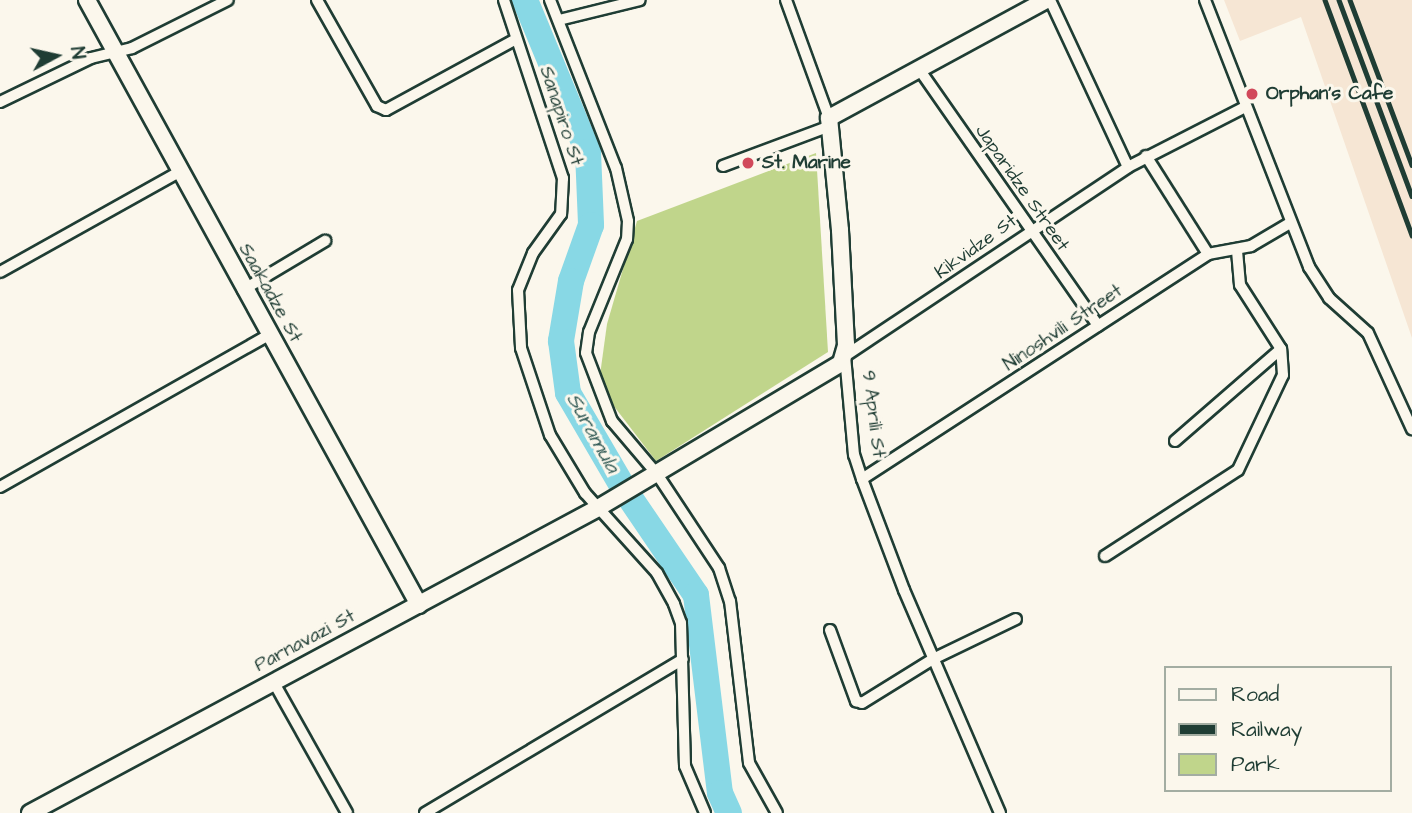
<!DOCTYPE html>
<html>
<head>
<meta charset="utf-8">
<style>
  body { margin:0 }
  #map { position:relative; width:1412px; height:813px; overflow:hidden; background:#fbf7ec; font-family:"Architects Daughter",sans-serif }
  div>[style] { position:absolute }
  .built>* { inset:0; background:#f6e6d4 }
  .green>* { inset:0; background:#c0d58b }
  .river>* { height:26px; margin:-13px; padding:0 13px; transform-origin:13px; border-radius:13px; background:#88d8e5 }
  .roads { filter:drop-shadow(2px 0 #1f3d34) drop-shadow(-2px 0 #1f3d34) drop-shadow(0 2px #1f3d34) drop-shadow(0 -2px #1f3d34) }
  .street>* { height:10px; margin:-5px; padding:0 5px; transform-origin:5px; border-radius:5px; background:#fbf7ec }
  .secondary>* { height:16px; margin:-8px; padding:0 8px; transform-origin:8px; border-radius:8px; background:#fbf7ec }
  .rail>* { height:4.5px; margin:-2.25px; padding:0 2.25px; transform-origin:2.25px; border-radius:2.25px; background:#1f3d34 }
  .dots>* { width:19px; height:19px; translate:-50% -50%; box-sizing:border-box; border:4px solid #fbf7ec; border-radius:50% }
  span { translate:-50% -50%; white-space:nowrap; text-align:center; line-height:1.15; -webkit-text-stroke:6px #fbf7ec; paint-order:stroke }
  .poi-label { font-size:19px; color:#1f3d34; font-weight:700 }
  .left { translate:0 -50%; text-align:left }
  .street-label { font-size:19px; color:#1f3d34 }
  .water-label { font-size:21px; color:#345c57; font-style:italic }
  .legend { position:absolute; left:1164px; top:666px; width:228px; height:126px; box-sizing:border-box; background:#fbf7ec; border:2px solid #a3ada2; margin:0; padding:9px 12px; list-style:none; font-size:21px; color:#1f3d34 }
  .legend li { display:flex; align-items:center; gap:14px; height:35px }
  .legend b { width:35px; border:2px solid #a3ada2 }
  .north { position:absolute; left:21px; top:21px; width:70px; height:70px; -webkit-text-stroke:5px #fbf7ec; paint-order:stroke; rotate:82deg; font-size:19px; font-weight:700; line-height:28px; text-align:center; color:#1f3d34 }
  .north::after { content:''; display:block; margin:auto; width:24px; height:32px; background:#1f3d34; clip-path:polygon(50% 0,100% 100%,50% 72%,0 100%) }
</style>
</head>
<body>
<div id="map">
  <div class="built">
    <div style="clip-path:polygon(1224px 0,1412px 0,1412px 338px,1301px 17px,1240px 41px)"></div>
  </div>
  <div class="green">
    <div style="clip-path:polygon(816px 153px,828px 352px,656px 461px,613px 405px,600px 375px,607px 324px,637px 221px)"></div>
  </div>
  <div class="river">
    <div style="left:525px;top:0;width:165px;rotate:67.5deg"></div>
    <div style="left:588px;top:152px;width:73px;rotate:87.6deg"></div>
    <div style="left:591px;top:225px;width:59px;rotate:109.7deg"></div>
    <div style="left:571px;top:281px;width:61px;rotate:99.5deg"></div>
    <div style="left:561px;top:341px;width:52px;rotate:82.3deg"></div>
    <div style="left:568px;top:393px;width:111px;rotate:59.7deg"></div>
    <div style="left:624px;top:489px;width:128px;rotate:55.8deg"></div>
    <div style="left:696px;top:595px;width:199px;rotate:83.1deg"></div>
    <div style="left:720px;top:793px;width:22px;rotate:66deg"></div>
  </div>
  <div class="roads">
    <div class="street">
      <div style="left:317px;top:0;width:122px;rotate:60.5deg"></div>
      <div style="left:377px;top:106px;width:10px;rotate:24deg"></div>
      <div style="left:386px;top:110px;width:148px;rotate:-28.6deg"></div>
      <div style="left:504px;top:0;width:188px;rotate:71.7deg"></div>
      <div style="left:563px;top:178px;width:36px;rotate:93deg"></div>
      <div style="left:561px;top:214px;width:48px;rotate:125.7deg"></div>
      <div style="left:533px;top:253px;width:40px;rotate:112deg"></div>
      <div style="left:518px;top:290px;width:58px;rotate:87deg"></div>
      <div style="left:521px;top:348px;width:92px;rotate:71.6deg"></div>
      <div style="left:550px;top:435px;width:68px;rotate:58.9deg"></div>
      <div style="left:585px;top:493px;width:108px;rotate:48deg"></div>
      <div style="left:657px;top:573px;width:35px;rotate:61deg"></div>
      <div style="left:674px;top:604px;width:20px;rotate:70deg"></div>
      <div style="left:681px;top:623px;width:143px;rotate:88.4deg"></div>
      <div style="left:685px;top:766px;width:51px;rotate:66.9deg"></div>
      <div style="left:550px;top:0;width:180px;rotate:68.6deg"></div>
      <div style="left:616px;top:168px;width:54px;rotate:77.2deg"></div>
      <div style="left:628px;top:221px;width:18px;rotate:93deg"></div>
      <div style="left:627px;top:239px;width:100px;rotate:112.2deg"></div>
      <div style="left:589px;top:332px;width:21px;rotate:98deg"></div>
      <div style="left:586px;top:353px;width:73px;rotate:69.1deg"></div>
      <div style="left:612px;top:421px;width:70px;rotate:49.7deg"></div>
      <div style="left:657px;top:474px;width:113px;rotate:56.6deg"></div>
      <div style="left:719px;top:568px;width:35px;rotate:72deg"></div>
      <div style="left:730px;top:601px;width:163px;rotate:83.3deg"></div>
      <div style="left:749px;top:763px;width:57px;rotate:60.8deg"></div>
      <div style="left:786px;top:0;width:126px;rotate:70deg"></div>
      <div style="left:1050px;top:0;width:184px;rotate:65deg"></div>
      <div style="left:1205px;top:0;width:287px;rotate:68.7deg"></div>
      <div style="left:1309px;top:267px;width:37px;rotate:57deg"></div>
      <div style="left:1329px;top:298px;width:52px;rotate:41.9deg"></div>
      <div style="left:1368px;top:333px;width:106px;rotate:65.4deg"></div>
      <div style="left:559px;top:20px;width:83px;rotate:-13.9deg"></div>
      <div style="left:919px;top:69px;width:313px;rotate:55.1deg"></div>
      <div style="left:0;top:102px;width:101px;rotate:-25.8deg"></div>
      <div style="left:91px;top:58px;width:42px;rotate:-13.7deg"></div>
      <div style="left:132px;top:48px;width:107px;rotate:-26.6deg"></div>
      <div style="left:1146px;top:156px;width:116px;rotate:57.7deg"></div>
      <div style="left:723px;top:166px;width:114px;rotate:-20.5deg"></div>
      <div style="left:0;top:272px;width:205px;rotate:-29.2deg"></div>
      <div style="left:243px;top:290px;width:96px;rotate:-30.9deg"></div>
      <div style="left:1175px;top:441px;width:140px;rotate:-41deg"></div>
      <div style="left:862px;top:479px;width:413px;rotate:-33deg"></div>
      <div style="left:1208px;top:254px;width:44px;rotate:-10.5deg"></div>
      <div style="left:1251px;top:246px;width:45px;rotate:-30.5deg"></div>
      <div style="left:0;top:487px;width:309px;rotate:-29.5deg"></div>
      <div style="left:1105px;top:556px;width:158px;rotate:-32.9deg"></div>
      <div style="left:1238px;top:470px;width:105px;rotate:-64.7deg"></div>
      <div style="left:1283px;top:375px;width:26px;rotate:-94deg"></div>
      <div style="left:1281px;top:349px;width:76px;rotate:-122.6deg"></div>
      <div style="left:1240px;top:285px;width:34px;rotate:-95deg"></div>
      <div style="left:830px;top:630px;width:76px;rotate:69.9deg"></div>
      <div style="left:856px;top:701px;width:6px;rotate:18deg"></div>
      <div style="left:862px;top:703px;width:84px;rotate:-31.8deg"></div>
      <div style="left:933px;top:659px;width:92px;rotate:-25.7deg"></div>
      <div style="left:273px;top:681px;width:151px;rotate:60.7deg"></div>
      <div style="left:425px;top:813px;width:300px;rotate:-30.8deg"></div>
      <div style="left:1000px;top:813px;width:243px;rotate:-113.3deg"></div>
      <div style="left:904px;top:590px;width:119px;rotate:-110.7deg"></div>
      <div style="left:862px;top:479px;width:25px;rotate:-108deg"></div>
      <div style="left:854px;top:455px;width:99px;rotate:-95.2deg"></div>
      <div style="left:845px;top:356px;width:340px;rotate:-33.7deg"></div>
      <div style="left:1128px;top:167px;width:131px;rotate:-27.1deg"></div>
    </div>
    <div class="secondary">
      <div style="left:87px;top:0;width:690px;rotate:61.24deg"></div>
      <div style="left:30px;top:813px;width:645px;rotate:-28.23deg"></div>
      <div style="left:598px;top:508px;width:283px;rotate:-30.8deg"></div>
      <div style="left:841px;top:363px;width:19px;rotate:-74deg"></div>
      <div style="left:846px;top:345px;width:115px;rotate:-93deg"></div>
      <div style="left:840px;top:230px;width:113px;rotate:-95.6deg"></div>
      <div style="left:829px;top:118px;width:247px;rotate:-28.5deg"></div>
    </div>
  </div>
  <div class="rail">
    <div style="left:1325px;top:0;width:251px;rotate:69.7deg"></div>
    <div style="left:1339px;top:0;width:209px;rotate:69.6deg"></div>
    <div style="left:1350px;top:0;width:176px;rotate:69.4deg"></div>
  </div>
  <div class="dots">
    <div style="left:1252px;top:94px;background:#d1495b"></div>
    <div style="left:748px;top:163px;background:#d1495b"></div>
  </div>
  <div class="poi-label">
    <span class="left" style="left:1266px;top:94px">Orphan's Cafe</span>
    <span class="left" style="left:762px;top:163px">St. Marine</span>
  </div>
  <div class="street-label">
    <span style="left:561px;top:116px;rotate:72deg">Sanapiro St</span>
    <span style="left:1022px;top:188px;rotate:55deg">Japaridze Street</span>
    <span style="left:976px;top:247px;rotate:-36deg">Kikvidze St</span>
    <span style="left:270px;top:293px;rotate:61deg">Saakadze St</span>
    <span style="left:1063px;top:328px;rotate:-34deg">Ninoshvili Street</span>
    <span style="left:873px;top:414px;rotate:83deg">9 Aprili St</span>
    <span style="left:305px;top:641px;rotate:-28deg">Parnavazi St</span>
  </div>
  <div class="water-label">
    <span style="left:593px;top:433px;rotate:61deg">Suramula</span>
  </div>
  <ul class="legend">
  <li><b style="height:9px;background:#fbf7ec"></b>Road</li>
  <li><b style="height:9px;background:#1f3d34"></b>Railway</li>
  <li><b style="height:19px;background:#c0d58b"></b>Park</li>
  </ul>
  <div class="north">N</div>
</div>
</body>
</html>
